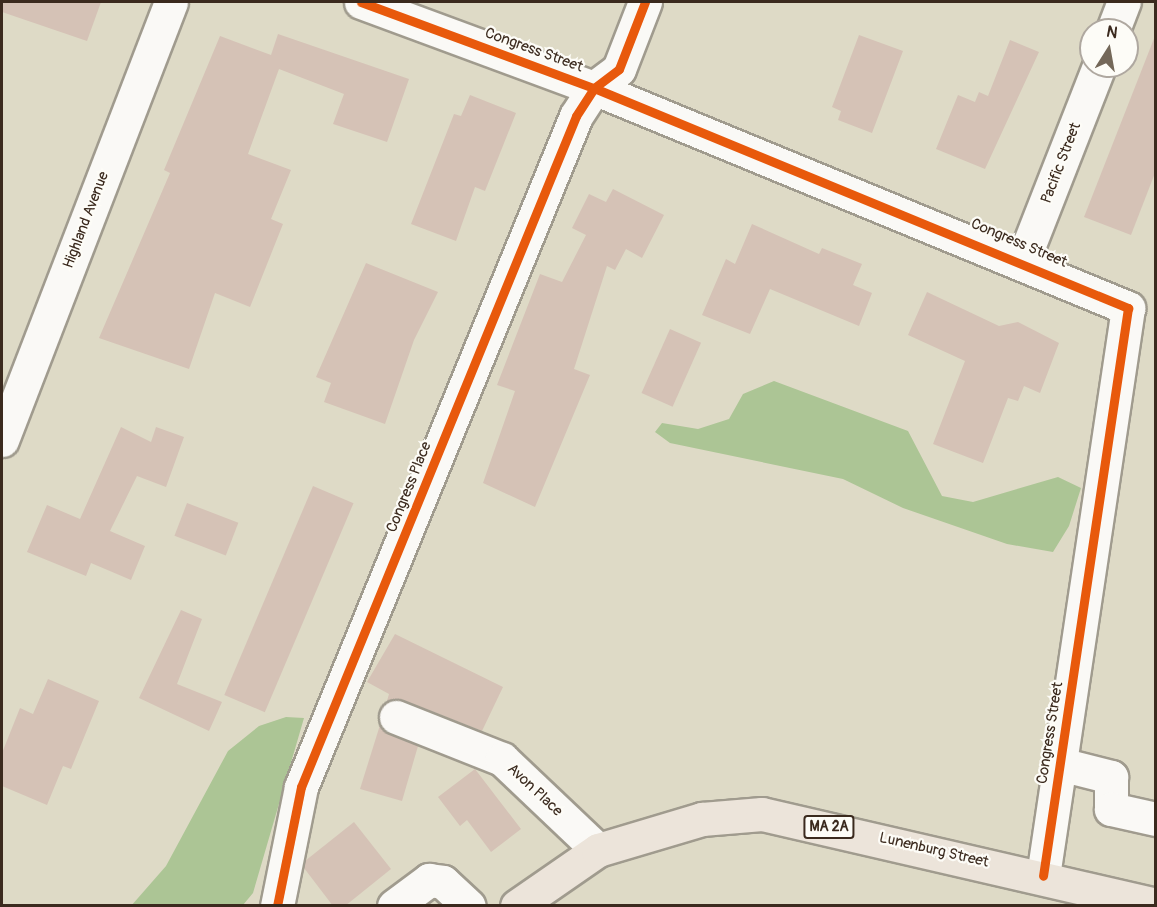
<!DOCTYPE html>
<html>
<head>
<meta charset="utf-8">
<style>
  body { margin:0 }
  #map { position:relative; width:1157px; height:907px; overflow:hidden; background:#dedac6; font-family:Pangolin,sans-serif }
  div>[style] { position:absolute }
  .forest>* { inset:0; background:#acc595 }
  .building>* { inset:0; background:#d5c2b6; transform-origin:0 0 }
  .roads { filter:drop-shadow(2px 0 #a09b8e) drop-shadow(-2px 0 #a09b8e) drop-shadow(0 2px #a09b8e) drop-shadow(0 -2px #a09b8e) }
  .minor>* { height:33px; margin:-16.5px; padding:0 16.5px; transform-origin:16.5px; border-radius:16.5px; background:#faf9f6 }
  .major>* { height:33px; margin:-16.5px; padding:0 16.5px; transform-origin:16.5px; border-radius:16.5px; background:#ece4da }
  .cycleway>* { height:9px; margin:-4.5px; padding:0 4.5px; transform-origin:4.5px; border-radius:4.5px; background:#e8590c }
  span { translate:-50% -50%; white-space:nowrap; text-align:center; line-height:1.15; -webkit-text-stroke:4.5px #fdfcf7; paint-order:stroke }
  .shield-label span { padding:2px 4px; background:#fdfcf7; border:2px solid; border-radius:4px; -webkit-text-stroke-width:0 }
  .shield-label { font-size:14px; color:#3b2a1e; font-weight:700 }
  .street-label { font-size:15px; color:#3b2a1e }
  .frame { position:absolute; inset:0; border:3px solid #3b2a1e; pointer-events:none }
  .north { position:absolute; left:1079px; top:18px; width:60px; height:60px; box-sizing:border-box; background:#fdfcf7; border:2px solid #afa8a0; border-radius:50%; rotate:11deg; font-size:16px; font-weight:700; line-height:24px; text-align:center; color:#3b2a1e }
  .north::after { content:''; display:block; margin:auto; width:21px; height:27px; background:#746859; clip-path:polygon(50% 0,100% 100%,50% 72%,0 100%) }
</style>
</head>
<body>
<div id="map">
  <div class="forest">
    <div style="clip-path:polygon(774px 381px,908px 431px,942px 496px,973px 502px,1058px 477px,1081px 488px,1069px 526px,1053px 552px,1007px 544px,903px 508px,843px 479px,670px 443px,655px 432px,662px 423px,698px 429px,729px 419px,743px 394px)"></div>
    <div style="clip-path:polygon(286px 717px,304px 718px,253px 893px,243px 905px,131px 906px,166px 866px,228px 751px,259px 726px)"></div>
  </div>
  <div class="building">
    <div style="clip-path:polygon(2px 2px,101px 2px,87px 41px,2px 12px)"></div>
    <div style="clip-path:polygon(278px 34px,409px 79px,387px 142px,333px 124px,344px 94px,279px 69px,248px 154px,291px 170px,271px 219px,283px 224px,250px 307px,215px 293px,189px 369px,99px 338px,170px 173px,164px 170px,220px 36px,271px 55px)"></div>
    <div style="clip-path:polygon(859px 35px,903px 51px,872px 133px,838px 120px,841px 111px,832px 107px)"></div>
    <div style="clip-path:polygon(1155px 36px,1155px 173px,1131px 235px,1084px 217px)"></div>
    <div style="clip-path:polygon(1010px 40px,1039px 52px,985px 169px,936px 149px,958px 95px,975px 102px,979px 92px,988px 96px)"></div>
    <div style="clip-path:polygon(470px 95px,516px 113px,485px 191px,475px 187px,456px 241px,411px 224px,454px 114px,461px 116px)"></div>
    <div style="clip-path:polygon(613px 189px,664px 215px,642px 258px,626px 249px,615px 270px,607px 266px,574px 369px,590px 375px,535px 507px,483px 483px,515px 391px,497px 385px,540px 274px,562px 282px,586px 235px,572px 228px,589px 194px,606px 202px)"></div>
    <div style="clip-path:polygon(752px 224px,819px 254px,822px 248px,862px 264px,853px 285px,872px 293px,859px 326px,770px 289px,750px 334px,702px 315px,726px 259px,735px 264px)"></div>
    <div style="clip-path:polygon(366px 263px,438px 292px,414px 340px,385px 424px,324px 402px,331px 383px,316px 377px)"></div>
    <div style="clip-path:polygon(927px 292px,999px 326px,1018px 322px,1059px 343px,1040px 393px,1024px 386px,1018px 401px,1008px 398px,983px 463px,933px 444px,965px 361px,908px 335px)"></div>
    <div style="left:670px;top:329px;width:34px;height:70px;rotate:24deg"></div>
    <div style="clip-path:polygon(121px 427px,151px 442px,156px 427px,184px 437px,166px 487px,137px 476px,110px 531px,145px 546px,131px 580px,91px 563px,86px 576px,27px 552px,47px 505px,80px 519px)"></div>
    <div style="left:313px;top:486px;width:44px;height:227px;rotate:23deg"></div>
    <div style="left:187px;top:503px;width:55px;height:35px;rotate:21deg"></div>
    <div style="clip-path:polygon(181px 610px,202px 619px,177px 684px,222px 702px,209px 731px,139px 698px)"></div>
    <div style="clip-path:polygon(395px 634px,503px 687px,482px 731px,403px 700px,387px 701px,389px 694px,367px 682px)"></div>
    <div style="clip-path:polygon(48px 679px,99px 701px,71px 769px,63px 766px,47px 805px,2px 786px,2px 753px,20px 708px,33px 714px)"></div>
    <div style="clip-path:polygon(380px 725px,418px 746px,402px 801px,360px 789px)"></div>
    <div style="clip-path:polygon(475px 769px,521px 829px,491px 852px,467px 820px,460px 826px,438px 797px)"></div>
    <div style="clip-path:polygon(354px 822px,391px 869px,345px 906px,333px 906px,304px 868px,305px 861px)"></div>
  </div>
  <div class="roads">
    <div class="minor">
      <div style="left:361px;top:2px;width:248px;rotate:20.3deg"></div>
      <div style="left:594px;top:88px;width:578px;rotate:22.39deg"></div>
      <div style="left:1128px;top:308px;width:574px;rotate:98.51deg"></div>
      <div style="left:1113px;top:30px;width:30px;rotate:-69deg"></div>
      <div style="left:1023px;top:260px;width:208px;rotate:-68.6deg"></div>
      <div style="left:2px;top:440px;width:469px;rotate:-68.9deg"></div>
      <div style="left:396px;top:717px;width:114px;rotate:21.6deg"></div>
      <div style="left:502px;top:759px;width:132px;rotate:43.5deg"></div>
      <div style="left:1060px;top:764px;width:53px;rotate:14.3deg"></div>
      <div style="left:1111px;top:777px;width:32px;rotate:90deg"></div>
      <div style="left:1111px;top:809px;width:46px;rotate:12.5deg"></div>
      <div style="left:277px;top:906px;width:121px;rotate:-78.6deg"></div>
      <div style="left:301px;top:787px;width:725px;rotate:-67.71deg"></div>
      <div style="left:576px;top:116px;width:33px;rotate:-57deg"></div>
      <div style="left:594px;top:88px;width:31px;rotate:-37deg"></div>
      <div style="left:619px;top:69px;width:72px;rotate:-68.8deg"></div>
      <div style="left:394px;top:906px;width:44px;rotate:-36.6deg"></div>
      <div style="left:429px;top:880px;width:14px;rotate:8deg"></div>
      <div style="left:443px;top:882px;width:35px;rotate:43deg"></div>
    </div>
    <div class="major">
      <div style="left:517px;top:906px;width:98px;rotate:-34.7deg"></div>
      <div style="left:598px;top:850px;width:109px;rotate:-16.6deg"></div>
      <div style="left:702px;top:819px;width:60px;rotate:-4.8deg"></div>
      <div style="left:762px;top:814px;width:404px;rotate:13deg"></div>
    </div>
  </div>
  <div class="cycleway">
    <div style="left:361px;top:2px;width:248px;rotate:20.3deg"></div>
    <div style="left:594px;top:88px;width:578px;rotate:22.39deg"></div>
    <div style="left:1128px;top:308px;width:574px;rotate:98.51deg"></div>
    <div style="left:277px;top:906px;width:121px;rotate:-78.6deg"></div>
    <div style="left:301px;top:787px;width:725px;rotate:-67.71deg"></div>
    <div style="left:576px;top:116px;width:33px;rotate:-57deg"></div>
    <div style="left:594px;top:88px;width:31px;rotate:-37deg"></div>
    <div style="left:619px;top:69px;width:72px;rotate:-68.8deg"></div>
  </div>
  <div class="shield-label">
    <span style="left:829px;top:827px">MA 2A</span>
  </div>
  <div class="street-label">
    <span style="left:534px;top:50px;rotate:20deg">Congress Street</span>
    <span style="left:1061px;top:163px;rotate:-69deg">Pacific Street</span>
    <span style="left:86px;top:220px;rotate:-69deg">Highland Avenue</span>
    <span style="left:1019px;top:243px;rotate:23deg">Congress Street</span>
    <span style="left:409px;top:487px;rotate:-68deg">Congress Place</span>
    <span style="left:1050px;top:733px;rotate:-81deg">Congress Street</span>
    <span style="left:535px;top:790px;rotate:43deg">Avon Place</span>
    <span style="left:934px;top:850px;rotate:13deg">Lunenburg Street</span>
  </div>
  <div class="frame"></div>
  <div class="north">N</div>
</div>
</body>
</html>
